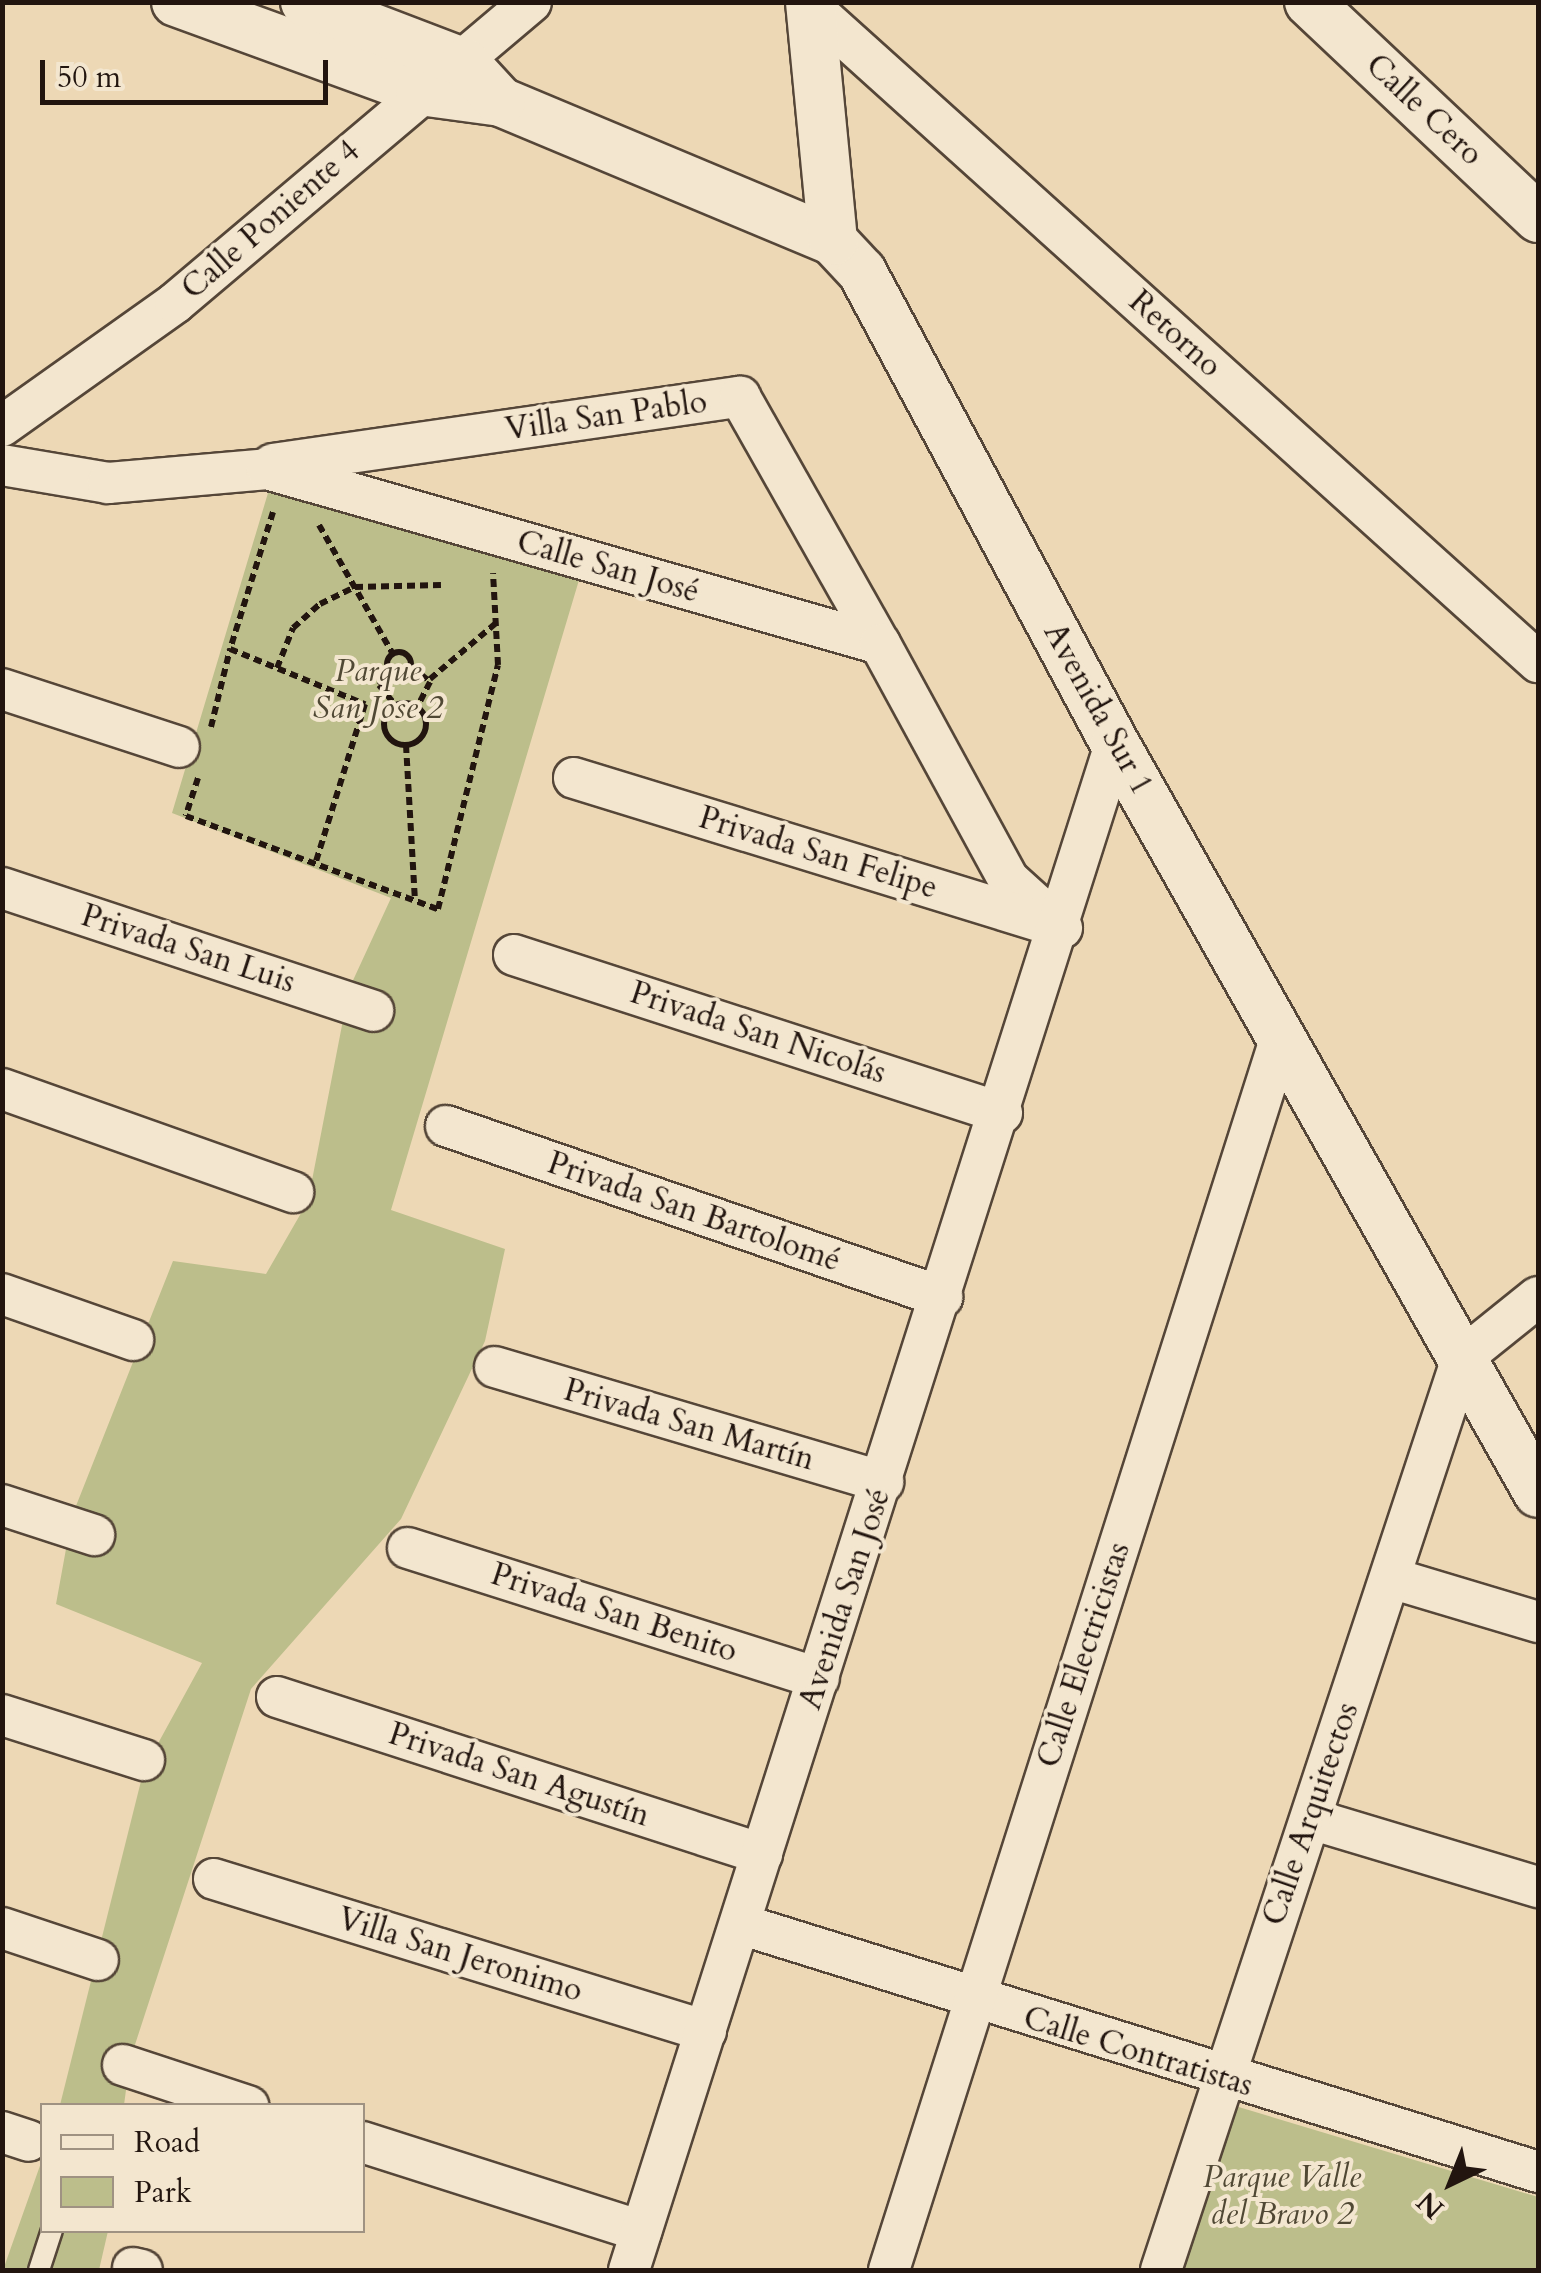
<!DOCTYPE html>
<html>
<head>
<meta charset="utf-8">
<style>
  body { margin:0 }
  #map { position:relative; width:1541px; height:2273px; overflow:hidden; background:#edd8b5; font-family:Cardo,serif }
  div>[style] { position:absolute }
  .green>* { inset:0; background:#bcbe8b }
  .path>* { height:6px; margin-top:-3px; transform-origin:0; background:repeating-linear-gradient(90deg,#22150f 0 8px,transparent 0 13px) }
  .path>.ring { margin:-3px; padding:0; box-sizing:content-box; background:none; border:6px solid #22150f; border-radius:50% }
  .roads { filter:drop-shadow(2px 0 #554638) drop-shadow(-2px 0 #554638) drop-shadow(0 2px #554638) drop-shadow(0 -2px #554638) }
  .service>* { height:20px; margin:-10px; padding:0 10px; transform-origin:10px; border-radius:10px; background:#f3e6cf }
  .minor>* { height:40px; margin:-20px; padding:0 20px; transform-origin:20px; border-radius:20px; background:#f3e6cf }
  .tertiary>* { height:48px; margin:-24px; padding:0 24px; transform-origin:24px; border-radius:24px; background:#f3e6cf }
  span { translate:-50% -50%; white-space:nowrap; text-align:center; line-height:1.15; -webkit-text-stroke:8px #f3e6cf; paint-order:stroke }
  .street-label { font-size:32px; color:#22150f }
  .park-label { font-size:32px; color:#504834; font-style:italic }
  .frame { position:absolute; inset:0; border:5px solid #22150f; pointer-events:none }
  .legend { position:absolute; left:40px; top:2103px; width:325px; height:130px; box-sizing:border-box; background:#f3e6cf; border:2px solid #9f9282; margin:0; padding:12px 18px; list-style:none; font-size:30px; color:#22150f }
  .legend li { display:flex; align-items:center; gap:20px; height:50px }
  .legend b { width:50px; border:2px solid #9f9282 }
  .north { position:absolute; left:1401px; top:2133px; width:100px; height:100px; -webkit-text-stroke:8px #f3e6cf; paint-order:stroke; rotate:223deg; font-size:28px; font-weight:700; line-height:40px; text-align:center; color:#22150f }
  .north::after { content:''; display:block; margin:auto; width:35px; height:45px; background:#22150f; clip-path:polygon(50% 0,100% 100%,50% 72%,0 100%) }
  .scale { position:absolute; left:40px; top:60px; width:288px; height:45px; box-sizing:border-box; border:5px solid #22150f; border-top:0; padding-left:12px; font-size:30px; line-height:35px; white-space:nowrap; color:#22150f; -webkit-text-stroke:8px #f3e6cf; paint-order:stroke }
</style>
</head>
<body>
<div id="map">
  <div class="green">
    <div style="clip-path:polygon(271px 483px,582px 570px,391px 1210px,505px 1249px,485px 1341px,401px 1519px,251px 1689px,130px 2060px,124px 2105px,60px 2105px,144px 1769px,202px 1663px,56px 1604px,72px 1516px,173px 1261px,266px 1274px,308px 1201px,349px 989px,391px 898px,172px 813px)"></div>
    <div style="clip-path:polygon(1232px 2105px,1538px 2197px,1538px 2270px,1177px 2270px)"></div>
    <div style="clip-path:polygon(42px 2160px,42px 2230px,108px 2231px,99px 2270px,3px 2270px)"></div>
  </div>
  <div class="path">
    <div style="left:273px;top:512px;width:144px;rotate:107.4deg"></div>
    <div style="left:230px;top:649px;width:146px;rotate:22.2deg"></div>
    <div style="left:365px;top:704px;width:169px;rotate:107.3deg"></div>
    <div style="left:319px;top:525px;width:149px;rotate:60.2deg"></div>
    <div class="ring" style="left:387px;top:652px;width:18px;height:18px"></div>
    <div style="left:411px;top:666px;width:25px;rotate:40deg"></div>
    <div style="left:430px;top:682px;width:28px;rotate:117deg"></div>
    <div style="left:277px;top:668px;width:43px;rotate:-68.2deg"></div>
    <div style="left:293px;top:628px;width:36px;rotate:-42deg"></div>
    <div style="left:320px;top:604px;width:39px;rotate:-26deg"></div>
    <div style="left:355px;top:587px;width:86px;rotate:-1.3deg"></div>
    <div style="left:390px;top:672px;width:17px;rotate:130deg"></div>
    <div style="left:379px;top:685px;width:26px;rotate:51deg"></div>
    <div style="left:430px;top:679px;width:87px;rotate:-40.3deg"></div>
    <div class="ring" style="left:384px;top:703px;width:36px;height:36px"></div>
    <div style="left:211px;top:727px;width:80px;rotate:-76.3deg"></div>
    <div style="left:406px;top:745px;width:156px;rotate:86.7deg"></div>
    <div style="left:198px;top:778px;width:40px;rotate:108deg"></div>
    <div style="left:186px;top:816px;width:269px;rotate:20.3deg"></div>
    <div style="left:438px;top:909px;width:251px;rotate:-76.2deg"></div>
    <div style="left:498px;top:665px;width:92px;rotate:-93.1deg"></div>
  </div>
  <div class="roads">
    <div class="service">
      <div style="left:39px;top:2270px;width:42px;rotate:-72deg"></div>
    </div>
    <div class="minor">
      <div style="left:811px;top:7px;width:979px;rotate:42.02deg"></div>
      <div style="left:2px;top:426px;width:212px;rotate:-35.4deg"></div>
      <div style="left:175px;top:303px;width:466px;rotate:-40.2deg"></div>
      <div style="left:273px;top:464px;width:472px;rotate:-8.2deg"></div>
      <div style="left:740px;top:397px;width:284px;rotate:60.5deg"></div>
      <div style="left:2px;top:465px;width:108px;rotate:9.6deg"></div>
      <div style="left:108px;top:483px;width:160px;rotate:-5deg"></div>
      <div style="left:267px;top:469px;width:637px;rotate:15.93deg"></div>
      <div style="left:880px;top:644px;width:268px;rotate:61.4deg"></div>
      <div style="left:1008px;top:879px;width:73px;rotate:42.2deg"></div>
      <div style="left:2px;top:689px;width:186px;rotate:18.1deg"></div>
      <div style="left:574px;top:778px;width:497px;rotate:17.1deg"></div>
      <div style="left:2px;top:888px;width:391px;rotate:18.3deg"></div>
      <div style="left:514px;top:955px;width:513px;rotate:17.94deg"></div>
      <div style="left:2px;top:1089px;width:309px;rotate:19.5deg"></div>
      <div style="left:446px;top:1126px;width:525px;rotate:19.02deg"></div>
      <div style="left:2px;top:1294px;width:139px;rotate:19.3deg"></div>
      <div style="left:495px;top:1367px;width:405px;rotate:16.5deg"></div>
      <div style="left:2px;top:1505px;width:97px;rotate:18.1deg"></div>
      <div style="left:408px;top:1548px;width:431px;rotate:17.6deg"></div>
      <div style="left:1391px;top:1578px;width:153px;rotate:16.7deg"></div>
      <div style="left:277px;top:1697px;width:510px;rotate:17.94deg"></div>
      <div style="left:2px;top:1715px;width:149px;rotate:17.6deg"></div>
      <div style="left:1311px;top:1819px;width:237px;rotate:16.7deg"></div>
      <div style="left:214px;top:1879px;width:515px;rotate:17.17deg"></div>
      <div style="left:740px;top:1924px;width:836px;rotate:17.26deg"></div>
      <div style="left:2px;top:1928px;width:101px;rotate:18.4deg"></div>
      <div style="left:123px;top:2065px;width:132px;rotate:18.2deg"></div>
      <div style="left:2px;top:2132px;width:28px;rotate:18deg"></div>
      <div style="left:362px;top:2142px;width:293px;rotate:17.7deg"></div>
      <div style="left:133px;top:2268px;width:9px;rotate:13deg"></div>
      <div style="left:629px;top:2270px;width:1602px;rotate:-72.33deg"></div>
      <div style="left:889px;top:2270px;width:1291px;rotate:-72.37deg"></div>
      <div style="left:1161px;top:2270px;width:960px;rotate:-71.73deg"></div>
      <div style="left:1462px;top:1358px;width:97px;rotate:-38.8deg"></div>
    </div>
    <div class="tertiary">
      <div style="left:176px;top:2px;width:260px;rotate:20deg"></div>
      <div style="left:420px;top:91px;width:82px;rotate:7.7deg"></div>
      <div style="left:501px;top:102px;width:360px;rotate:22.7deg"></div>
      <div style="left:833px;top:241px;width:42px;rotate:46.9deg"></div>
      <div style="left:862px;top:272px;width:536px;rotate:61.81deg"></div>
      <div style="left:1115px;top:744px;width:860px;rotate:60.54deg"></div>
      <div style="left:305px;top:2px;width:171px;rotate:20.9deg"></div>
      <div style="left:465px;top:63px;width:53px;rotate:47.3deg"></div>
      <div style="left:810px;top:2px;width:240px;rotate:84.5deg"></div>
      <div style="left:1309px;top:2px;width:315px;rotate:43.3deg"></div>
    </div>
  </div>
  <div class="street-label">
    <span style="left:1424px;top:110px;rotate:43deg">Calle Cero</span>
    <span style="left:271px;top:220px;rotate:-41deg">Calle Poniente 4</span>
    <span style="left:1175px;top:334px;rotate:42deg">Retorno</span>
    <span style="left:606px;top:416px;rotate:-8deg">Villa San Pablo</span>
    <span style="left:608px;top:567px;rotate:16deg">Calle San José</span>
    <span style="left:1098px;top:709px;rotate:61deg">Avenida Sur 1</span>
    <span style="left:818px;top:853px;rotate:17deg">Privada San Felipe</span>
    <span style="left:188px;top:949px;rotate:18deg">Privada San Luis</span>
    <span style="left:758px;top:1033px;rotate:18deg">Privada San Nicolás</span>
    <span style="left:694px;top:1212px;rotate:19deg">Privada San Bartolomé</span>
    <span style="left:689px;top:1425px;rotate:16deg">Privada San Martín</span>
    <span style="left:845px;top:1599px;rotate:-72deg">Avenida San José</span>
    <span style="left:614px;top:1613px;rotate:18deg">Privada San Benito</span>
    <span style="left:1084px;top:1655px;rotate:-72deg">Calle Electricistas</span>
    <span style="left:519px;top:1775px;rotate:18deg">Privada San Agustín</span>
    <span style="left:1311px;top:1814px;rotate:-71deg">Calle Arquitectos</span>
    <span style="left:460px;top:1955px;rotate:17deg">Villa San Jeronimo</span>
    <span style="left:1138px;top:2052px;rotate:17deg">Calle Contratistas</span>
  </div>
  <div class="park-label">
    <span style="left:378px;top:690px">Parque<br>San Jose 2</span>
    <span style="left:1282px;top:2196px">Parque Valle<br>del Bravo 2</span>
  </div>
  <div class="frame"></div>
  <ul class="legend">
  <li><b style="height:12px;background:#f3e6cf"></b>Road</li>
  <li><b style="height:28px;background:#bcbe8b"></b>Park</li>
  </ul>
  <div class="north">N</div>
  <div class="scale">50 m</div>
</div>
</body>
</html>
